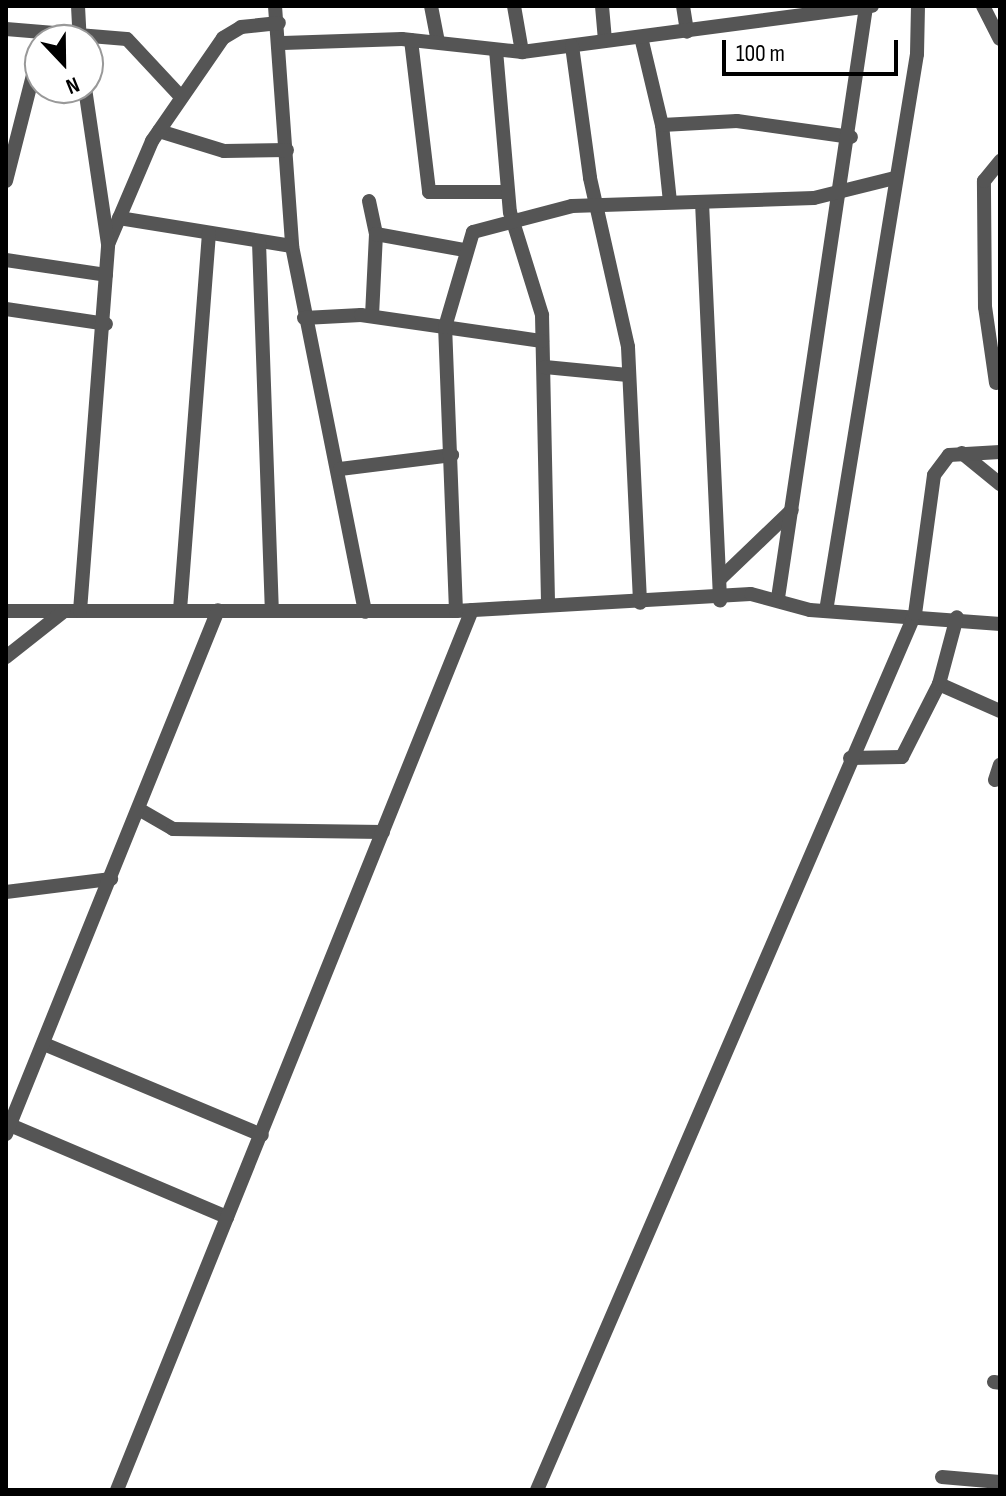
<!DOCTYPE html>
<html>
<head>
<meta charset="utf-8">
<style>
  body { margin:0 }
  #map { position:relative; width:1006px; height:1496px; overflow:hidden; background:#fff; font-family:"Sofia Sans Condensed",sans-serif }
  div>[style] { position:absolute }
  .minor>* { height:14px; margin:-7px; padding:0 7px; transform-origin:7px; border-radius:7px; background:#555 }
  span { translate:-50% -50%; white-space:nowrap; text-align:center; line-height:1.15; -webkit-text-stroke:6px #fff; paint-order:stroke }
  .frame { position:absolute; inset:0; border:8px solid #000; pointer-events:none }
  .north { position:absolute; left:24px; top:24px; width:80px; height:80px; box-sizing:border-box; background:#fff; border:2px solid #999; border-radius:50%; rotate:158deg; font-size:22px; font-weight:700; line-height:32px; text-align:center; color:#000 }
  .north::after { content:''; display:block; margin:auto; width:28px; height:36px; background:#000; clip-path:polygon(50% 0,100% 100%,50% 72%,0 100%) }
  .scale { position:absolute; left:722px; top:40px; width:176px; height:36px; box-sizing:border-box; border:4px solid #000; border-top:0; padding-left:10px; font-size:24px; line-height:28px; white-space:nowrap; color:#000; -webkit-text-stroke:6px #fff; paint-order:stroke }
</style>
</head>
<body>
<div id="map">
  <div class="minor">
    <div style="left:78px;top:6px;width:34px;rotate:87deg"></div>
    <div style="left:275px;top:6px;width:241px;rotate:85.9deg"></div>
    <div style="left:292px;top:246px;width:373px;rotate:78.7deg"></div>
    <div style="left:431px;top:6px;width:37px;rotate:79deg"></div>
    <div style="left:514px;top:6px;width:47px;rotate:80.1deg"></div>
    <div style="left:602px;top:6px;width:32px;rotate:85deg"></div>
    <div style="left:683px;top:6px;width:26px;rotate:81deg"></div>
    <div style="left:983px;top:6px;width:37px;rotate:63deg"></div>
    <div style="left:6px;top:29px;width:121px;rotate:4.7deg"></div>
    <div style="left:127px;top:39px;width:79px;rotate:47deg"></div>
    <div style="left:641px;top:37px;width:90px;rotate:76.6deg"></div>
    <div style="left:411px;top:40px;width:153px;rotate:83.2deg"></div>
    <div style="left:429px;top:192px;width:78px"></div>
    <div style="left:283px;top:43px;width:119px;rotate:-1.9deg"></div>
    <div style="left:402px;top:39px;width:121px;rotate:6.2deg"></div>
    <div style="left:522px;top:52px;width:353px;rotate:-7.5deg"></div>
    <div style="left:572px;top:46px;width:133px;rotate:82.2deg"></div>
    <div style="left:590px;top:178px;width:173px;rotate:77.3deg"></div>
    <div style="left:628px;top:347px;width:256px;rotate:87.3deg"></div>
    <div style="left:496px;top:50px;width:163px;rotate:85.1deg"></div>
    <div style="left:510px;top:212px;width:108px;rotate:72.7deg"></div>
    <div style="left:542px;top:315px;width:289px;rotate:88.8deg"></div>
    <div style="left:159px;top:131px;width:68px;rotate:17.1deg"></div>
    <div style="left:224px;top:151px;width:63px;rotate:-0.9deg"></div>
    <div style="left:6px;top:181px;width:137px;rotate:-75.7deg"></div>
    <div style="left:369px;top:201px;width:34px;rotate:78deg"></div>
    <div style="left:376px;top:234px;width:82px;rotate:92.8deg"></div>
    <div style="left:670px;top:202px;width:77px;rotate:-95.9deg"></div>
    <div style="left:662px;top:125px;width:75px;rotate:-3.1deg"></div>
    <div style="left:737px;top:121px;width:115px;rotate:8deg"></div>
    <div style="left:702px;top:202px;width:399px;rotate:87.4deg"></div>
    <div style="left:119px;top:218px;width:175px;rotate:9.2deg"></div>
    <div style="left:376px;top:234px;width:89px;rotate:10.3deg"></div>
    <div style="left:109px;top:242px;width:110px;rotate:-66.9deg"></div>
    <div style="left:152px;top:141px;width:125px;rotate:-55.4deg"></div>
    <div style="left:223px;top:38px;width:21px;rotate:-31deg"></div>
    <div style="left:241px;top:27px;width:38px;rotate:-6deg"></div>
    <div style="left:259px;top:242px;width:366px;rotate:88deg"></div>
    <div style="left:6px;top:260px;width:101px;rotate:8.5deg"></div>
    <div style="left:6px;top:309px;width:101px;rotate:8.5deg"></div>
    <div style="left:304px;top:318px;width:57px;rotate:-3deg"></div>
    <div style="left:361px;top:315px;width:183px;rotate:8.2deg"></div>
    <div style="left:545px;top:367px;width:83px;rotate:5.5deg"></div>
    <div style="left:996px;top:383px;width:77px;rotate:-98.2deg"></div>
    <div style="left:985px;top:307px;width:126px;rotate:-90.5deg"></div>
    <div style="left:984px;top:181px;width:26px;rotate:-51deg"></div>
    <div style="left:962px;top:453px;width:49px;rotate:39.2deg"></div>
    <div style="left:340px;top:469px;width:113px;rotate:-7.1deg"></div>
    <div style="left:721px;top:578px;width:98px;rotate:-43.8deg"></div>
    <div style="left:778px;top:598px;width:598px;rotate:-81.53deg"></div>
    <div style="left:180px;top:610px;width:378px;rotate:-85.6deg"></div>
    <div style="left:6px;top:611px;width:450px"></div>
    <div style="left:456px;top:611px;width:295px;rotate:-3.3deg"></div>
    <div style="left:751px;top:594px;width:61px;rotate:15.2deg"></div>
    <div style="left:810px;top:610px;width:191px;rotate:4.2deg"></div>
    <div style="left:80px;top:611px;width:368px;rotate:-85.6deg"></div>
    <div style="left:108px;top:244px;width:158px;rotate:-98.4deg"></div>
    <div style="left:456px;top:611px;width:284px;rotate:-92.2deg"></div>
    <div style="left:445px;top:327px;width:99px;rotate:-73.6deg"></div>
    <div style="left:473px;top:232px;width:102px;rotate:-14.7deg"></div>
    <div style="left:572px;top:206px;width:242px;rotate:-1.9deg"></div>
    <div style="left:814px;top:198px;width:83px;rotate:-13.9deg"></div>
    <div style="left:826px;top:611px;width:564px;rotate:-80.72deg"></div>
    <div style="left:917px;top:54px;width:48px;rotate:-88.8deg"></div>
    <div style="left:6px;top:657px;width:73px;rotate:-38.3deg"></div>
    <div style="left:939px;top:684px;width:67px;rotate:23.9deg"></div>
    <div style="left:850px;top:758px;width:52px;rotate:-1.1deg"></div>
    <div style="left:902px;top:757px;width:82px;rotate:-63.1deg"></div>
    <div style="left:939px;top:684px;width:69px;rotate:-75deg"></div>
    <div style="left:995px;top:780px;width:16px;rotate:-72deg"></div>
    <div style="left:142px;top:811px;width:36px;rotate:30deg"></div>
    <div style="left:173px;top:829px;width:210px;rotate:0.8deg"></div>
    <div style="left:6px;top:892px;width:106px;rotate:-7.1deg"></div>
    <div style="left:44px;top:1044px;width:236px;rotate:22.7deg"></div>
    <div style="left:10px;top:1125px;width:236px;rotate:23deg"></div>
    <div style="left:6px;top:1134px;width:565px;rotate:-67.97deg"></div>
    <div style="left:994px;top:1382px;width:6px;rotate:9deg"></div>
    <div style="left:942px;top:1477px;width:58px;rotate:4.9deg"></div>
    <div style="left:117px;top:1490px;width:949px;rotate:-68.03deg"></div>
    <div style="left:537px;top:1490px;width:954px;rotate:-66.66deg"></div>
    <div style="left:915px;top:614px;width:140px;rotate:-82.2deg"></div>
    <div style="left:934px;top:475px;width:25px;rotate:-53deg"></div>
    <div style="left:949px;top:455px;width:51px;rotate:-3.4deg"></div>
  </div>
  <div class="frame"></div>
  <div class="north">N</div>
  <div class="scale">100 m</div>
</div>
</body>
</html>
